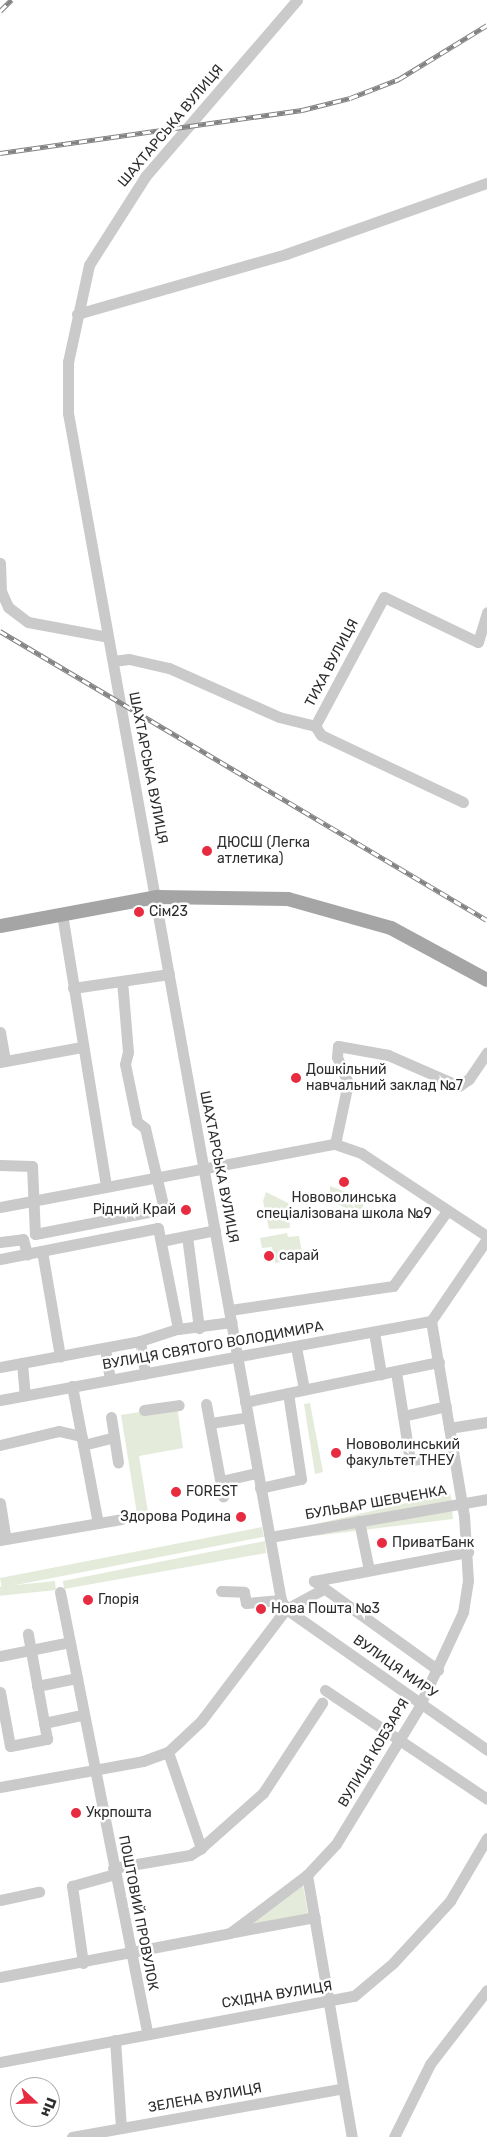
<!DOCTYPE html>
<html>
<head>
<meta charset="utf-8">
<style>
  body { margin:0 }
  #map { position:relative; width:487px; height:2137px; overflow:hidden; background:#fff; font-family:Rubik,sans-serif }
  div>[style] { position:absolute }
  .green>* { inset:0; background:#e4ebda; transform-origin:0 0 }
  .minor>* { height:11px; margin:-5.5px; padding:0 5.5px; transform-origin:5.5px; border-radius:5.5px; background:#cacaca }
  .major>* { height:14px; margin:-7px; padding:0 7px; transform-origin:7px; border-radius:7px; background:#a5a5a5 }
  .rail>* { height:4.5px; margin-top:-2.25px; transform-origin:0; background:repeating-linear-gradient(90deg,#fff 0 8px,#828282 0 16px); box-sizing:border-box; border-block:1px solid #828282 }
  .dots>* { width:14px; height:14px; translate:-50% -50%; box-sizing:border-box; border:2px solid #fff; border-radius:50% }
  span { translate:-50% -50%; white-space:nowrap; text-align:center; line-height:1.15; -webkit-text-stroke:5px #fff; paint-order:stroke }
  .street-label { font-size:14px; color:#2d2d2d }
  .poi-label { font-size:14px; color:#2d2d2d }
  .left { translate:0 -50%; text-align:left }
  .right { translate:-100% -50%; text-align:right }
  .north { position:absolute; left:10px; top:2077px; width:50px; height:50px; box-sizing:border-box; background:#fff; border:1px solid #ababab; border-radius:50%; rotate:111deg; font-size:14px; font-weight:700; line-height:20px; text-align:center; color:#2d2d2d }
  .north::after { content:''; display:block; margin:auto; width:18px; height:22px; background:#e72c41; clip-path:polygon(50% 0,100% 100%,50% 72%,0 100%) }
</style>
</head>
<body>
<div id="map">
  <div class="green">
    <div style="clip-path:polygon(330px 1186px,365px 1199px,362px 1209px,349px 1210px,330px 1200px)"></div>
    <div style="clip-path:polygon(266px 1192px,288px 1203px,290px 1215px,282px 1216px,289px 1216px,290px 1228px,269px 1229px,263px 1201px)"></div>
    <div style="clip-path:polygon(287px 1233px,288px 1237px,299px 1236px,303px 1258px,275px 1263px,272px 1247px,262px 1248px,260px 1238px)"></div>
    <div style="clip-path:polygon(310px 1403px,323px 1472px,315px 1474px,304px 1404px)"></div>
    <div style="clip-path:polygon(177px 1406px,183px 1448px,139px 1456px,148px 1512px,137px 1514px,121px 1415px)"></div>
    <div style="left:450px;top:1493px;width:9px;height:175px;rotate:77deg"></div>
    <div style="left:452px;top:1511px;width:8px;height:174px;rotate:83deg"></div>
    <div style="left:262px;top:1527px;width:10px;height:267px;rotate:79deg"></div>
    <div style="clip-path:polygon(265px 1541px,266px 1553px,64px 1589px,63px 1581px)"></div>
    <div style="left:55px;top:1581px;width:9px;height:56px;rotate:84deg"></div>
    <div style="clip-path:polygon(303px 1885px,308px 1914px,248px 1926px)"></div>
  </div>
  <div class="minor">
    <div style="left:297px;top:0;width:233px;rotate:130.7deg"></div>
    <div style="left:145px;top:177px;width:104px;rotate:122.5deg"></div>
    <div style="left:89px;top:265px;width:99px;rotate:102.2deg"></div>
    <div style="left:68px;top:362px;width:51px;rotate:90deg"></div>
    <div style="left:68px;top:413px;width:1206px;rotate:79.83deg"></div>
    <div style="left:281px;top:1600px;width:10px;rotate:61deg"></div>
    <div style="left:286px;top:1609px;width:246px;rotate:35deg"></div>
    <div style="left:77px;top:314px;width:217px;rotate:-16deg"></div>
    <div style="left:286px;top:254px;width:213px;rotate:-19.5deg"></div>
    <div style="left:0;top:563px;width:28px;rotate:88deg"></div>
    <div style="left:1px;top:591px;width:17px;rotate:66deg"></div>
    <div style="left:8px;top:607px;width:25px;rotate:37deg"></div>
    <div style="left:28px;top:622px;width:81px;rotate:10.6deg"></div>
    <div style="left:113px;top:661px;width:16px;rotate:-7deg"></div>
    <div style="left:129px;top:659px;width:41px;rotate:12.7deg"></div>
    <div style="left:169px;top:668px;width:120px;rotate:24deg"></div>
    <div style="left:279px;top:717px;width:37px;rotate:14deg"></div>
    <div style="left:315px;top:726px;width:146px;rotate:-61.9deg"></div>
    <div style="left:384px;top:597px;width:104px;rotate:25.6deg"></div>
    <div style="left:478px;top:642px;width:31px;rotate:-73deg"></div>
    <div style="left:315px;top:726px;width:11px;rotate:56deg"></div>
    <div style="left:321px;top:735px;width:157px;rotate:25.3deg"></div>
    <div style="left:62px;top:914px;width:275px;rotate:80.8deg"></div>
    <div style="left:73px;top:988px;width:97px;rotate:-8.3deg"></div>
    <div style="left:0;top:1032px;width:29px;rotate:80deg"></div>
    <div style="left:0;top:1062px;width:83px;rotate:-10.4deg"></div>
    <div style="left:335px;top:1144px;width:62px;rotate:-78deg"></div>
    <div style="left:348px;top:1083px;width:28px;rotate:-113deg"></div>
    <div style="left:337px;top:1057px;width:11px;rotate:-85deg"></div>
    <div style="left:338px;top:1046px;width:51px;rotate:10.2deg"></div>
    <div style="left:388px;top:1055px;width:77px;rotate:23.6deg"></div>
    <div style="left:459px;top:1086px;width:12px;rotate:-35deg"></div>
    <div style="left:469px;top:1079px;width:32px;rotate:-56deg"></div>
    <div style="left:0;top:1165px;width:32px;rotate:2deg"></div>
    <div style="left:32px;top:1166px;width:68px;rotate:87.5deg"></div>
    <div style="left:35px;top:1234px;width:131px;rotate:-11deg"></div>
    <div style="left:164px;top:1209px;width:83px;rotate:-103.2deg"></div>
    <div style="left:145px;top:1128px;width:10px;rotate:-143deg"></div>
    <div style="left:137px;top:1122px;width:59px;rotate:-101.7deg"></div>
    <div style="left:125px;top:1064px;width:12px;rotate:-76deg"></div>
    <div style="left:128px;top:1052px;width:71px;rotate:-94.8deg"></div>
    <div style="left:0;top:1207px;width:341px;rotate:-10.7deg"></div>
    <div style="left:335px;top:1144px;width:28px;rotate:19deg"></div>
    <div style="left:361px;top:1153px;width:151px;rotate:33.4deg"></div>
    <div style="left:187px;top:1236px;width:93px;rotate:82.6deg"></div>
    <div style="left:161px;top:1241px;width:55px;rotate:-11.5deg"></div>
    <div style="left:0;top:1242px;width:23px;rotate:-7deg"></div>
    <div style="left:23px;top:1239px;width:16px;rotate:75deg"></div>
    <div style="left:42px;top:1251px;width:107px;rotate:80.3deg"></div>
    <div style="left:0;top:1259px;width:161px;rotate:-11.1deg"></div>
    <div style="left:158px;top:1228px;width:103px;rotate:78.8deg"></div>
    <div style="left:230px;top:1310px;width:165px;rotate:-8.4deg"></div>
    <div style="left:393px;top:1286px;width:92px;rotate:-54.2deg"></div>
    <div style="left:374px;top:1332px;width:43px;rotate:80.5deg"></div>
    <div style="left:140px;top:1341px;width:33px;rotate:81deg"></div>
    <div style="left:296px;top:1347px;width:43px;rotate:79.2deg"></div>
    <div style="left:105px;top:1348px;width:32px;rotate:81deg"></div>
    <div style="left:22px;top:1363px;width:32px;rotate:85deg"></div>
    <div style="left:0;top:1367px;width:142px;rotate:-10.5deg"></div>
    <div style="left:140px;top:1341px;width:40px;rotate:-18deg"></div>
    <div style="left:178px;top:1329px;width:54px;rotate:-7.4deg"></div>
    <div style="left:396px;top:1372px;width:89px;rotate:81deg"></div>
    <div style="left:410px;top:1460px;width:43px;rotate:-5.3deg"></div>
    <div style="left:72px;top:1386px;width:139px;rotate:79.3deg"></div>
    <div style="left:0;top:1400px;width:438px;rotate:-10.4deg"></div>
    <div style="left:245px;top:1402px;width:198px;rotate:-11.7deg"></div>
    <div style="left:206px;top:1404px;width:94px;rotate:79.5deg"></div>
    <div style="left:144px;top:1410px;width:35px;rotate:-8deg"></div>
    <div style="left:403px;top:1416px;width:44px;rotate:-13.1deg"></div>
    <div style="left:111px;top:1417px;width:46px;rotate:81.2deg"></div>
    <div style="left:211px;top:1423px;width:36px;rotate:-9deg"></div>
    <div style="left:449px;top:1428px;width:38px;rotate:-9deg"></div>
    <div style="left:0;top:1445px;width:61px;rotate:-13.3deg"></div>
    <div style="left:59px;top:1431px;width:23px;rotate:13deg"></div>
    <div style="left:83px;top:1445px;width:32px;rotate:-14deg"></div>
    <div style="left:221px;top:1481px;width:37px;rotate:-13deg"></div>
    <div style="left:260px;top:1488px;width:42px;rotate:-12.4deg"></div>
    <div style="left:301px;top:1479px;width:87px;rotate:-98.6deg"></div>
    <div style="left:0;top:1503px;width:36px;rotate:81deg"></div>
    <div style="left:359px;top:1521px;width:50px;rotate:78.5deg"></div>
    <div style="left:270px;top:1537px;width:220px;rotate:-9.9deg"></div>
    <div style="left:0;top:1540px;width:123px;rotate:-9.8deg"></div>
    <div style="left:221px;top:1591px;width:23px;rotate:2deg"></div>
    <div style="left:244px;top:1592px;width:11px;rotate:80deg"></div>
    <div style="left:246px;top:1603px;width:35px;rotate:-5deg"></div>
    <div style="left:60px;top:1592px;width:449px;rotate:78.8deg"></div>
    <div style="left:0;top:1656px;width:71px;rotate:-11.3deg"></div>
    <div style="left:438px;top:1670px;width:153px;rotate:-144.3deg"></div>
    <div style="left:314px;top:1581px;width:157px;rotate:-10.7deg"></div>
    <div style="left:37px;top:1686px;width:41px;rotate:-11.3deg"></div>
    <div style="left:325px;top:1690px;width:195px;rotate:33.9deg"></div>
    <div style="left:0;top:1692px;width:55px;rotate:79.5deg"></div>
    <div style="left:10px;top:1746px;width:38px;rotate:-11deg"></div>
    <div style="left:47px;top:1739px;width:107px;rotate:-100.3deg"></div>
    <div style="left:44px;top:1723px;width:40px;rotate:-12deg"></div>
    <div style="left:168px;top:1752px;width:102px;rotate:71deg"></div>
    <div style="left:0;top:1787px;width:145px;rotate:-10.3deg"></div>
    <div style="left:143px;top:1761px;width:27px;rotate:-20deg"></div>
    <div style="left:168px;top:1752px;width:45px;rotate:-43.2deg"></div>
    <div style="left:201px;top:1721px;width:141px;rotate:-52.8deg"></div>
    <div style="left:286px;top:1609px;width:40px;rotate:-28deg"></div>
    <div style="left:113px;top:1868px;width:78px;rotate:-9.6deg"></div>
    <div style="left:190px;top:1855px;width:13px;rotate:-32deg"></div>
    <div style="left:201px;top:1848px;width:83px;rotate:-41.6deg"></div>
    <div style="left:263px;top:1793px;width:108px;rotate:-56.8deg"></div>
    <div style="left:307px;top:1875px;width:266px;rotate:80.3deg"></div>
    <div style="left:0;top:1900px;width:40px;rotate:-12deg"></div>
    <div style="left:234px;top:1932px;width:82px;rotate:-10.5deg"></div>
    <div style="left:83px;top:1963px;width:78px;rotate:-98.1deg"></div>
    <div style="left:72px;top:1886px;width:45px;rotate:-15.6deg"></div>
    <div style="left:0;top:1977px;width:234px;rotate:-10.8deg"></div>
    <div style="left:230px;top:1933px;width:96px;rotate:-37deg"></div>
    <div style="left:307px;top:1875px;width:42px;rotate:-46.9deg"></div>
    <div style="left:336px;top:1844px;width:158px;rotate:-58.7deg"></div>
    <div style="left:418px;top:1709px;width:107px;rotate:-65.1deg"></div>
    <div style="left:463px;top:1612px;width:31px;rotate:-81deg"></div>
    <div style="left:468px;top:1581px;width:65px;rotate:-93.5deg"></div>
    <div style="left:464px;top:1516px;width:198px;rotate:-99.6deg"></div>
    <div style="left:431px;top:1321px;width:99px;rotate:-55.7deg"></div>
    <div style="left:115px;top:2040px;width:88px;rotate:86.1deg"></div>
    <div style="left:0;top:2062px;width:360px;rotate:-10.6deg"></div>
    <div style="left:354px;top:1996px;width:51px;rotate:-40.2deg"></div>
    <div style="left:393px;top:1963px;width:84px;rotate:-47.4deg"></div>
    <div style="left:450px;top:1901px;width:73px;rotate:-59.6deg"></div>
    <div style="left:72px;top:2137px;width:275px;rotate:-10.2deg"></div>
    <div style="left:394px;top:2137px;width:81px;rotate:-63.7deg"></div>
    <div style="left:430px;top:2064px;width:93px;rotate:-52.4deg"></div>
  </div>
  <div class="major">
    <div style="left:0;top:926px;width:160px;rotate:-10.5deg"></div>
    <div style="left:157px;top:897px;width:131px;rotate:0.9deg"></div>
    <div style="left:288px;top:899px;width:107px;rotate:15.7deg"></div>
    <div style="left:391px;top:928px;width:109px;rotate:28.4deg"></div>
  </div>
  <div class="rail">
    <div style="left:0;top:11px;width:16px;rotate:-45deg"></div>
    <div style="left:0;top:153px;width:305px;rotate:-8.1deg"></div>
    <div style="left:302px;top:110px;width:49px;rotate:-14deg"></div>
    <div style="left:350px;top:98px;width:53px;rotate:-21.2deg"></div>
    <div style="left:399px;top:79px;width:103px;rotate:-31.5deg"></div>
    <div style="left:0;top:631px;width:566px;rotate:30.69deg"></div>
  </div>
  <div class="dots">
    <div style="left:207px;top:851px;background:#e72c41"></div>
    <div style="left:139px;top:912px;background:#e72c41"></div>
    <div style="left:296px;top:1078px;background:#e72c41"></div>
    <div style="left:344px;top:1182px;background:#e72c41"></div>
    <div style="left:186px;top:1210px;background:#e72c41"></div>
    <div style="left:269px;top:1256px;background:#e72c41"></div>
    <div style="left:336px;top:1453px;background:#e72c41"></div>
    <div style="left:176px;top:1492px;background:#e72c41"></div>
    <div style="left:241px;top:1517px;background:#e72c41"></div>
    <div style="left:382px;top:1543px;background:#e72c41"></div>
    <div style="left:88px;top:1600px;background:#e72c41"></div>
    <div style="left:261px;top:1609px;background:#e72c41"></div>
    <div style="left:76px;top:1813px;background:#e72c41"></div>
  </div>
  <div class="street-label">
    <span style="left:171px;top:126px;rotate:-50deg">ШАХТАРСЬКА ВУЛИЦЯ</span>
    <span style="left:332px;top:663px;rotate:-62deg">ТИХА ВУЛИЦЯ</span>
    <span style="left:148px;top:768px;rotate:79deg">ШАХТАРСЬКА ВУЛИЦЯ</span>
    <span style="left:219px;top:1167px;rotate:79deg">ШАХТАРСЬКА ВУЛИЦЯ</span>
    <span style="left:213px;top:1346px;rotate:-10deg">ВУЛИЦЯ СВЯТОГО ВОЛОДИМИРА</span>
    <span style="left:376px;top:1503px;rotate:-10deg">БУЛЬВАР ШЕВЧЕНКА</span>
    <span style="left:395px;top:1667px;rotate:35deg">ВУЛИЦЯ МИРУ</span>
    <span style="left:374px;top:1753px;rotate:-59deg">ВУЛИЦЯ КОБЗАРЯ</span>
    <span style="left:138px;top:1913px;rotate:79deg">ПОШТОВИЙ ПРОВУЛОК</span>
    <span style="left:277px;top:1995px;rotate:-9deg">СХІДНА ВУЛИЦЯ</span>
    <span style="left:205px;top:2098px;rotate:-10deg">ЗЕЛЕНА ВУЛИЦЯ</span>
  </div>
  <div class="poi-label">
    <span class="left" style="left:217px;top:851px">ДЮСШ (Легка<br>атлетика)</span>
    <span class="left" style="left:149px;top:912px">Сім23</span>
    <span class="left" style="left:306px;top:1078px">Дошкільний<br>навчальний заклад №7</span>
    <span style="left:344px;top:1206px">Нововолинська<br>спеціалізована школа №9</span>
    <span class="right" style="left:176px;top:1210px">Рідний Край</span>
    <span class="left" style="left:279px;top:1256px">сарай</span>
    <span class="left" style="left:346px;top:1453px">Нововолинський<br>факультет ТНЕУ</span>
    <span class="left" style="left:186px;top:1492px">FOREST</span>
    <span class="right" style="left:231px;top:1517px">Здорова Родина</span>
    <span class="left" style="left:392px;top:1543px">ПриватБанк</span>
    <span class="left" style="left:98px;top:1600px">Глорія</span>
    <span class="left" style="left:271px;top:1609px">Нова Пошта №3</span>
    <span class="left" style="left:86px;top:1813px">Укрпошта</span>
  </div>
  <div class="north">Пн</div>
</div>
</body>
</html>
